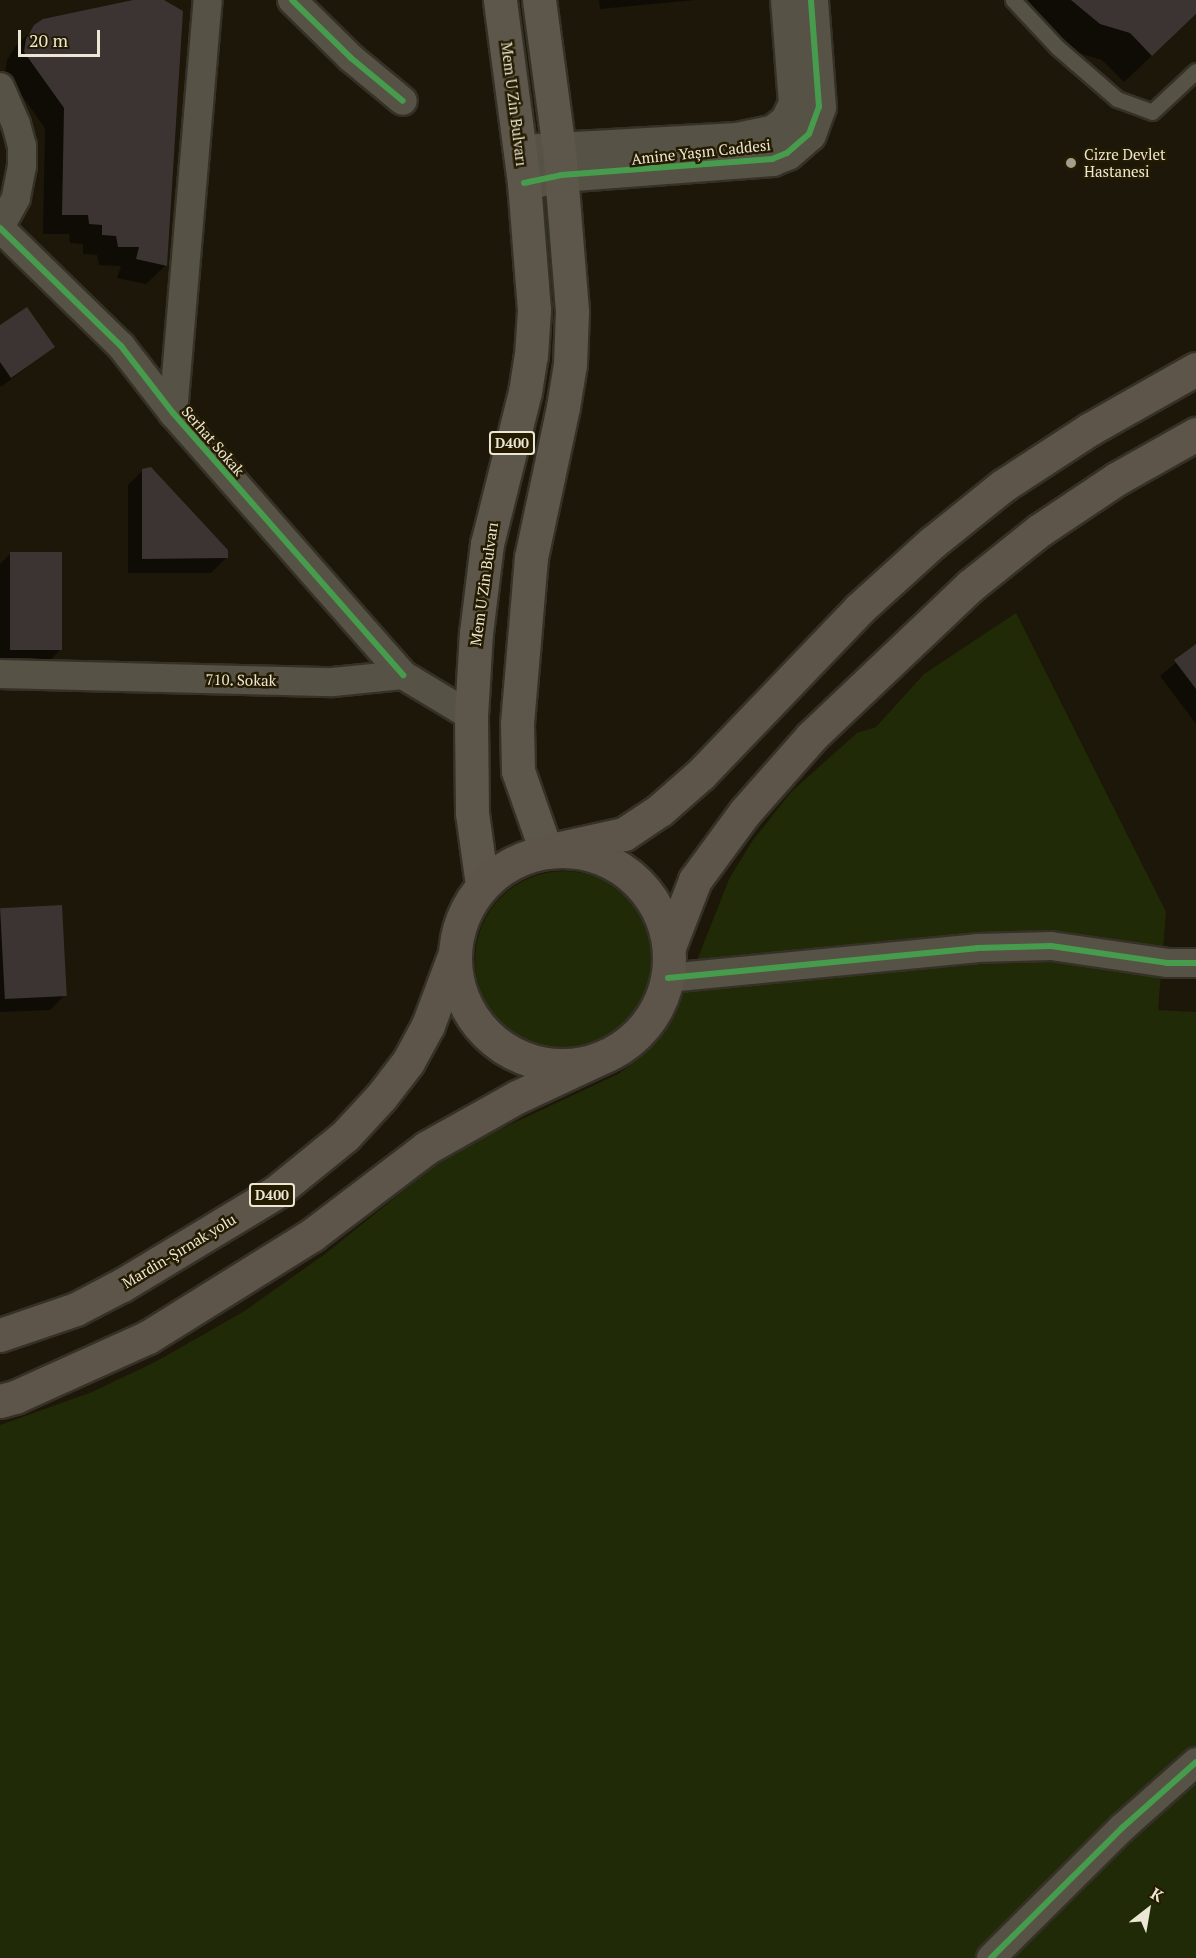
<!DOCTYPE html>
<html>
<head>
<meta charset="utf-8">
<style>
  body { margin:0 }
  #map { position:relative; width:1196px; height:1958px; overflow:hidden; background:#1c1708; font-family:"PT Serif",serif }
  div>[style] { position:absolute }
  .green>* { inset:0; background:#202a06 }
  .round { border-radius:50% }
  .shadow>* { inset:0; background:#0007 }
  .building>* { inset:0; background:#3b3432; transform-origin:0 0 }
  .roads { filter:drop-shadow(2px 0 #353127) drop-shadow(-2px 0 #353127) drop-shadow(0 2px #353127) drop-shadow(0 -2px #353127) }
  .service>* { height:15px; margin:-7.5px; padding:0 7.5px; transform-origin:7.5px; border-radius:7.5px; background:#565245 }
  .minor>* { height:28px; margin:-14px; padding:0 14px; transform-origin:14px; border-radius:14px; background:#565245 }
  .tertiary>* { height:33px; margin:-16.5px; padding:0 16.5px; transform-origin:16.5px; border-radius:16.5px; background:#565245 }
  .primary>* { height:33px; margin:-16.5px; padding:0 16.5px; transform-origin:16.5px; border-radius:16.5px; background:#5d564a }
  .trunk>* { height:33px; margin:-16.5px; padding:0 16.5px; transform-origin:16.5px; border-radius:16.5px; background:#5d544a }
  .trunk>.ring { margin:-16.5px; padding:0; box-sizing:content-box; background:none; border:33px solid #5d544a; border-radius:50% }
  .cycleway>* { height:6px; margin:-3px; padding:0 3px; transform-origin:3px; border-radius:3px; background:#469c4c }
  .dots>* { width:16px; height:16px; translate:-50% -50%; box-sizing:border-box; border:3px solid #241b00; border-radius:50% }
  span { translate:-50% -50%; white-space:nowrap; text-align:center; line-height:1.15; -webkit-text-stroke:5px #241b00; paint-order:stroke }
  .shield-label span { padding:2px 4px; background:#241b00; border:2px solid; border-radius:4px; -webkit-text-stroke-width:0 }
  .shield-label { font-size:14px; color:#ece7d4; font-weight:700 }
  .street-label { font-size:15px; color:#ece7d4 }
  .poi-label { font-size:15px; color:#ece7d4 }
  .left { translate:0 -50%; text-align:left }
  .north { position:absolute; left:1118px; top:1880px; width:60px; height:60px; -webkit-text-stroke:4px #241b00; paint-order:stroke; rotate:31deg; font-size:16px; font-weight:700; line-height:24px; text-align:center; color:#ece7d4 }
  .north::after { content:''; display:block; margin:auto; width:21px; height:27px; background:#ece7d4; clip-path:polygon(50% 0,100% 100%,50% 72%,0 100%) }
  .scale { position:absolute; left:18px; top:30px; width:82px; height:27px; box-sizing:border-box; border:3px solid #ece7d4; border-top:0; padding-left:8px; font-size:18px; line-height:21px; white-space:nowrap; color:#ece7d4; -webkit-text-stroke:4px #241b00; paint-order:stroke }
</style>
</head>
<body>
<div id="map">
  <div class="green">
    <div style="clip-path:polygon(1016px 613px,1166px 912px,1158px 1010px,1196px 1012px,1196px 1958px,0 1958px,0 1425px,92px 1392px,155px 1362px,243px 1312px,325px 1254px,429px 1170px,477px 1140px,618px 1074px,645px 1054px,674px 1018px,730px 877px,753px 840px,791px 792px,857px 733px,876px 727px,924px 674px)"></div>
    <div class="round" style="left:475px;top:871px;width:178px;height:178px"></div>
  </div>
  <div class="shadow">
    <div style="clip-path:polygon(140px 0,162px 0,166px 265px,146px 284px,117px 278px,121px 266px,99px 265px,97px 255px,83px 254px,83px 244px,70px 243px,69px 234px,43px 234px,45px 128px,5px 72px,7px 60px,15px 47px,35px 27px)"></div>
    <div style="clip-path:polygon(599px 0,695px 0,600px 9px)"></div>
    <div style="clip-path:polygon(1022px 0,1196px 0,1196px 14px,1124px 82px,1102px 60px,1072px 51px,1045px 28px)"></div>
    <div style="clip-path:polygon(0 327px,53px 347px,1px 387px,0 385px)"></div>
    <div style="clip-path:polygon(143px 470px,226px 558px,211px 573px,128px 573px,128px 485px)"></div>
    <div style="clip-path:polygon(11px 553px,60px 650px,46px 665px,0 664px,0 564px)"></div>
    <div style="clip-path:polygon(1196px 646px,1196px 724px,1160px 676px)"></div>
    <div style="clip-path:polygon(0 909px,65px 995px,50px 1010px,0 1012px)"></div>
  </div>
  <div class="building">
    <div style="clip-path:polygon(133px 0,164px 0,183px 11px,167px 266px,136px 259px,139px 247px,118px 247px,116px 236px,102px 235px,102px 225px,89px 224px,88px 215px,62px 215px,64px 108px,24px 52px,26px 39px,34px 25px,43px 19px)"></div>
    <div style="clip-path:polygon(1071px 0,1196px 0,1196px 14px,1152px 56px,1130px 33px,1100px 24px)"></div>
    <div style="clip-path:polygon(27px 307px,55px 347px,11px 378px,0 362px,0 325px)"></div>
    <div style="clip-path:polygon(151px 467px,228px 550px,228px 558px,142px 559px,142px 469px)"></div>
    <div style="left:10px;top:552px;width:52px;height:98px"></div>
    <div style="clip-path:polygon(1196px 644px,1196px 689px,1174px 660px)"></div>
    <div style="left:62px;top:905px;width:91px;height:62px;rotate:87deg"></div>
  </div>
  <div class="roads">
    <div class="service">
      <div style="left:1013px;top:0;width:64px;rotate:46.9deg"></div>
      <div style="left:1057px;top:47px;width:79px;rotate:40.9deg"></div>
      <div style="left:1117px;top:99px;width:37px;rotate:20deg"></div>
      <div style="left:1152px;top:112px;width:60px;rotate:-43deg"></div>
    </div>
    <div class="minor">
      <div style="left:292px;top:0;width:83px;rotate:44.5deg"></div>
      <div style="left:351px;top:58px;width:67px;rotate:39.6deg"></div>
      <div style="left:0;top:87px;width:40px;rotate:66.6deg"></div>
      <div style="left:16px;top:124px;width:23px;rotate:75deg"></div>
      <div style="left:22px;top:146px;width:20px;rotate:90deg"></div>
      <div style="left:22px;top:166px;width:33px;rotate:101deg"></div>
      <div style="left:16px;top:198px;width:33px;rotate:119deg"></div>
      <div style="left:0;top:228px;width:169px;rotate:44.3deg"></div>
      <div style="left:121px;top:346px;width:85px;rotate:52.2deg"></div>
      <div style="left:173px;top:413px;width:349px;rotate:48.7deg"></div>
      <div style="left:173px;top:413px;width:414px;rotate:-85.2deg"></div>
      <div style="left:0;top:674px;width:333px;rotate:1.4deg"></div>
      <div style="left:333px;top:682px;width:70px;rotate:-5.7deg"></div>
      <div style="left:403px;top:675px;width:79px;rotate:31.1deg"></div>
      <div style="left:668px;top:978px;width:310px;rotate:-5.5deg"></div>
      <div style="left:977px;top:948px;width:74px;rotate:-1.5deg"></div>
      <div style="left:1051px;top:946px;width:117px;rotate:8.3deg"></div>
      <div style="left:1167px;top:963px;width:29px"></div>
      <div style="left:991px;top:1958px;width:185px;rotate:-44.8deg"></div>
      <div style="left:1122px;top:1828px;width:99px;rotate:-41.7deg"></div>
    </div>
    <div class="tertiary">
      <div style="left:520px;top:151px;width:217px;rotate:-3.2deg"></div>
      <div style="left:737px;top:139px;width:38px;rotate:-12deg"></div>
      <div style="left:774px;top:131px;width:17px;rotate:-40deg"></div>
      <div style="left:787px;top:120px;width:19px;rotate:-65deg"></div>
      <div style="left:795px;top:103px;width:103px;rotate:-94.4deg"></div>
      <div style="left:524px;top:183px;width:38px;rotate:-12deg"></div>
      <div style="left:561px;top:175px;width:212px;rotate:-4.3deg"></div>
      <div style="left:772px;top:159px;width:16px;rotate:-22deg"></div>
      <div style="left:787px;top:153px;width:29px;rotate:-41deg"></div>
      <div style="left:809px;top:134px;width:29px;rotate:-70deg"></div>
      <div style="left:819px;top:107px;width:107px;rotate:-94.3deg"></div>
    </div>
    <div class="primary">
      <div style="left:539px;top:0;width:150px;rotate:82.4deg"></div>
      <div style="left:559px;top:149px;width:164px;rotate:85.4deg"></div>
      <div style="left:572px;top:312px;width:52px;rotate:92.2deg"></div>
      <div style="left:570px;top:364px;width:44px;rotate:99.2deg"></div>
      <div style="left:563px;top:407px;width:153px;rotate:102deg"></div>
      <div style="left:531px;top:557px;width:167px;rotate:94.8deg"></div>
      <div style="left:517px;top:723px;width:48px;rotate:88.8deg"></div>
      <div style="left:518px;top:771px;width:85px;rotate:70.7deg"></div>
      <div style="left:482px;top:885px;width:73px;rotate:-97.9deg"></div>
      <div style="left:472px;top:813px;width:97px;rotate:-90.6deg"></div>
      <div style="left:471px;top:716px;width:83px;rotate:-86.6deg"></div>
      <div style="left:476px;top:633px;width:90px;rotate:-83deg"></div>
      <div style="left:487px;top:544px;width:157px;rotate:-76deg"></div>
      <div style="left:525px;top:392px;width:36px;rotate:-81deg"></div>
      <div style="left:531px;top:356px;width:46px;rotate:-86.3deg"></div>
      <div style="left:534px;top:310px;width:127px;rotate:-94.5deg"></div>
      <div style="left:524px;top:183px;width:185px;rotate:-97.5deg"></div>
    </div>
    <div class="trunk">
      <div class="ring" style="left:455px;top:851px;width:181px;height:181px"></div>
      <div style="left:546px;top:851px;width:80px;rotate:-12.3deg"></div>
      <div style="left:624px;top:834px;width:43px;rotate:-33.7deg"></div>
      <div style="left:660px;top:810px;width:55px;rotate:-41.3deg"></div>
      <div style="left:701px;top:774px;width:228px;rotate:-46.2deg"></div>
      <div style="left:859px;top:609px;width:100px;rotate:-42.2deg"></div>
      <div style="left:933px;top:542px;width:91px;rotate:-38.8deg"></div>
      <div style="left:1004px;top:485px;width:103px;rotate:-33.1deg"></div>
      <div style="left:1090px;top:429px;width:122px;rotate:-29.5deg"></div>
      <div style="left:669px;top:947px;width:72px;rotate:-68.8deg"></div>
      <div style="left:695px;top:880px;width:84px;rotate:-53.7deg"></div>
      <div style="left:745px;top:812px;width:101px;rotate:-48.6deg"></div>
      <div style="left:812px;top:736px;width:218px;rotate:-43.5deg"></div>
      <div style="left:970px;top:586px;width:90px;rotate:-38.7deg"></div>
      <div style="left:1040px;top:530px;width:94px;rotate:-33.7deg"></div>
      <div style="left:1118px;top:478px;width:90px;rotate:-29.4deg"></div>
      <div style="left:0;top:1335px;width:80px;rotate:-18.9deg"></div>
      <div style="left:76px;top:1309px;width:52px;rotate:-27.6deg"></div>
      <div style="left:122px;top:1285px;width:180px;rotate:-31.1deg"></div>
      <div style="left:276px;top:1192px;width:89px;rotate:-39.1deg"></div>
      <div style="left:345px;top:1136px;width:53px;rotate:-47.3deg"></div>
      <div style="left:381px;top:1097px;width:44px;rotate:-52.4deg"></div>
      <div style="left:408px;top:1062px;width:42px;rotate:-61.6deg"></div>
      <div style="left:428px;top:1025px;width:74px;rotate:-69.4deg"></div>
      <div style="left:0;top:1401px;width:16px;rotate:-15deg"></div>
      <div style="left:15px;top:1397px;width:146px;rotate:-24.3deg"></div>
      <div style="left:148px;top:1337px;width:193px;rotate:-31.9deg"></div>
      <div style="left:312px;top:1235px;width:143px;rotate:-37.3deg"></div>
      <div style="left:426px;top:1148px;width:104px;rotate:-29.3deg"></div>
      <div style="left:517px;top:1097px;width:99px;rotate:-25deg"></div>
    </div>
  </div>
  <div class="cycleway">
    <div style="left:292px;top:0;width:83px;rotate:44.5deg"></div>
    <div style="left:351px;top:58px;width:67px;rotate:39.6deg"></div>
    <div style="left:524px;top:183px;width:38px;rotate:-12deg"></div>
    <div style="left:561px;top:175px;width:212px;rotate:-4.3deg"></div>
    <div style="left:772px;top:159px;width:16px;rotate:-22deg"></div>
    <div style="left:787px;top:153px;width:29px;rotate:-41deg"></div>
    <div style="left:809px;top:134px;width:29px;rotate:-70deg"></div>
    <div style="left:819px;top:107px;width:107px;rotate:-94.3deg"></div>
    <div style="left:0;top:228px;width:169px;rotate:44.3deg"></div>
    <div style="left:121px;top:346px;width:85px;rotate:52.2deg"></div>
    <div style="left:173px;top:413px;width:349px;rotate:48.7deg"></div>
    <div style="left:668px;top:978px;width:310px;rotate:-5.5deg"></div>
    <div style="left:977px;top:948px;width:74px;rotate:-1.5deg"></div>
    <div style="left:1051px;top:946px;width:117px;rotate:8.3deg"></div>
    <div style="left:1167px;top:963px;width:29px"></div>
    <div style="left:991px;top:1958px;width:185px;rotate:-44.8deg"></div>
    <div style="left:1122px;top:1828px;width:99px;rotate:-41.7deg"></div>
  </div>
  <div class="dots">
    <div style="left:1071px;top:163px;background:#a39e8d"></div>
  </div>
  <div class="shield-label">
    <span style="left:512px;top:443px">D400</span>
    <span style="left:272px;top:1195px">D400</span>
  </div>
  <div class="street-label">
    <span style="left:514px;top:104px;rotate:83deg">Mem U Zin Bulvarı</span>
    <span style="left:701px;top:152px;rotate:-6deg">Amine Yaşın Caddesi</span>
    <span style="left:213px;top:441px;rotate:49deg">Serhat Sokak</span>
    <span style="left:484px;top:584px;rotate:-82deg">Mem U Zin Bulvarı</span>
    <span style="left:241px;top:680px;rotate:1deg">710. Sokak</span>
    <span style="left:179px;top:1251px;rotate:-31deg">Mardin-Şırnak yolu</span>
  </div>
  <div class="poi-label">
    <span class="left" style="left:1084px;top:163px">Cizre Devlet<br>Hastanesi</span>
  </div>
  <div class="north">K</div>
  <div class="scale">20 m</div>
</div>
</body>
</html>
